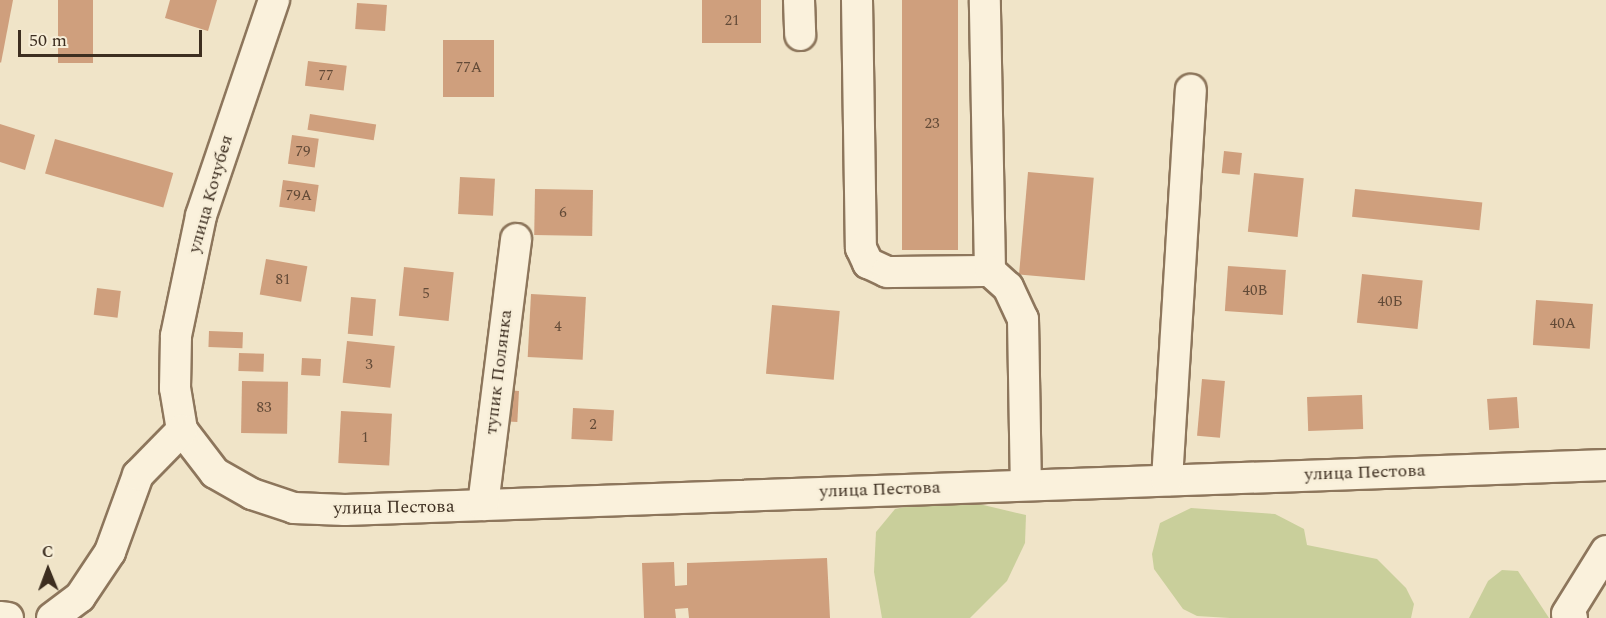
<!DOCTYPE html>
<html>
<head>
<meta charset="utf-8">
<style>
  body { margin:0 }
  #map { position:relative; width:1606px; height:618px; overflow:hidden; background:#f0e4c8; font-family:Spectral,serif }
  div>[style] { position:absolute }
  .green>* { inset:0; background:#c9cf9b }
  .building>* { inset:0; background:#cf9f7d; transform-origin:0 0 }
  .roads { filter:drop-shadow(2px 0 #8d765c) drop-shadow(-2px 0 #8d765c) drop-shadow(0 2px #8d765c) drop-shadow(0 -2px #8d765c) }
  .minor>* { height:30px; margin:-15px; padding:0 15px; transform-origin:15px; border-radius:15px; background:#faf1dc }
  span { translate:-50% -50%; white-space:nowrap; text-align:center; line-height:1.15; -webkit-text-stroke:4.5px #f7eed8; paint-order:stroke }
  .number-label { font-size:15px; color:#624a37 }
  .number-label span { -webkit-text-stroke-width:0 }
  .street-label { font-size:18px; color:#3d2e20 }
  .north { position:absolute; left:18px; top:540px; width:60px; height:60px; -webkit-text-stroke:4px #f7eed8; paint-order:stroke; rotate:359deg; font-size:16px; font-weight:700; line-height:24px; text-align:center; color:#3d2e20 }
  .north::after { content:''; display:block; margin:auto; width:21px; height:27px; background:#3d2e20; clip-path:polygon(50% 0,100% 100%,50% 72%,0 100%) }
  .scale { position:absolute; left:18px; top:30px; width:184px; height:27px; box-sizing:border-box; border:3px solid #3d2e20; border-top:0; padding-left:8px; font-size:18px; line-height:21px; white-space:nowrap; color:#3d2e20; -webkit-text-stroke:4px #f7eed8; paint-order:stroke }
</style>
</head>
<body>
<div id="map">
  <div class="green">
    <div style="clip-path:polygon(934px 501px,979px 504px,1026px 515px,1025px 543px,1007px 581px,970px 618px,882px 618px,874px 572px,876px 532px,895px 509px)"></div>
    <div style="clip-path:polygon(1191px 508px,1275px 514px,1304px 529px,1307px 545px,1377px 559px,1406px 588px,1414px 604px,1411px 618px,1230px 618px,1197px 616px,1183px 609px,1154px 569px,1152px 554px,1160px 523px)"></div>
    <div style="clip-path:polygon(1502px 570px,1518px 571px,1549px 618px,1469px 618px,1488px 581px)"></div>
  </div>
  <div class="building">
    <div style="clip-path:polygon(0 0,13px 0,1px 63px,0 62px)"></div>
    <div style="left:58px;top:0;width:35px;height:63px"></div>
    <div style="clip-path:polygon(170px 0,217px 0,208px 31px,165px 18px)"></div>
    <div style="left:702px;top:0;width:59px;height:43px"></div>
    <div style="left:902px;top:0;width:56px;height:250px"></div>
    <div style="left:357px;top:3px;width:30px;height:26px;rotate:4deg"></div>
    <div style="left:443px;top:40px;width:51px;height:57px"></div>
    <div style="left:308px;top:61px;width:39px;height:25px;rotate:7deg"></div>
    <div style="left:310px;top:114px;width:67px;height:16px;rotate:9deg"></div>
    <div style="clip-path:polygon(0 124px,35px 135px,25px 170px,0 162px)"></div>
    <div style="left:292px;top:135px;width:27px;height:29px;rotate:8deg"></div>
    <div style="left:55px;top:139px;width:123px;height:36px;rotate:16deg"></div>
    <div style="left:1224px;top:151px;width:18px;height:22px;rotate:6deg"></div>
    <div style="left:1028px;top:172px;width:66px;height:103px;rotate:5deg"></div>
    <div style="left:1254px;top:173px;width:50px;height:59px;rotate:6deg"></div>
    <div style="left:460px;top:177px;width:35px;height:37px;rotate:3deg"></div>
    <div style="left:283px;top:180px;width:36px;height:27px;rotate:8deg"></div>
    <div style="left:535px;top:189px;width:58px;height:46px;rotate:1deg"></div>
    <div style="left:1355px;top:189px;width:128px;height:28px;rotate:6deg"></div>
    <div style="left:266px;top:259px;width:42px;height:36px;rotate:10deg"></div>
    <div style="left:1228px;top:266px;width:58px;height:45px;rotate:4deg"></div>
    <div style="left:404px;top:267px;width:50px;height:49px;rotate:6deg"></div>
    <div style="left:1362px;top:274px;width:61px;height:49px;rotate:6deg"></div>
    <div style="left:97px;top:288px;width:24px;height:27px;rotate:7deg"></div>
    <div style="left:531px;top:294px;width:55px;height:63px;rotate:3deg"></div>
    <div style="left:351px;top:297px;width:25px;height:37px;rotate:5deg"></div>
    <div style="left:1536px;top:300px;width:57px;height:45px;rotate:4deg"></div>
    <div style="left:772px;top:305px;width:68px;height:69px;rotate:5deg"></div>
    <div style="left:209px;top:331px;width:34px;height:16px;rotate:2deg"></div>
    <div style="left:347px;top:341px;width:48px;height:42px;rotate:6deg"></div>
    <div style="left:239px;top:353px;width:25px;height:18px;rotate:2deg"></div>
    <div style="left:302px;top:358px;width:19px;height:17px;rotate:3deg"></div>
    <div style="left:1202px;top:379px;width:23px;height:57px;rotate:5deg"></div>
    <div style="left:242px;top:381px;width:46px;height:52px;rotate:1deg"></div>
    <div style="left:501px;top:390px;width:18px;height:31px;rotate:3deg"></div>
    <div style="left:1362px;top:395px;width:34px;height:55px;rotate:88deg"></div>
    <div style="left:1517px;top:397px;width:31px;height:30px;rotate:86deg"></div>
    <div style="left:573px;top:408px;width:41px;height:31px;rotate:3deg"></div>
    <div style="left:341px;top:411px;width:51px;height:52px;rotate:3deg"></div>
    <div style="clip-path:polygon(827px 558px,830px 618px,689px 618px,688px 608px,675px 609px,676px 618px,644px 618px,642px 563px,674px 562px,675px 586px,687px 585px,687px 563px)"></div>
  </div>
  <div class="roads">
    <div class="minor">
      <div style="left:274px;top:0;width:228px;rotate:108.7deg"></div>
      <div style="left:201px;top:216px;width:123px;rotate:101.8deg"></div>
      <div style="left:176px;top:336px;width:52px;rotate:91.1deg"></div>
      <div style="left:175px;top:388px;width:43px;rotate:80.5deg"></div>
      <div style="left:182px;top:430px;width:54px;rotate:52.5deg"></div>
      <div style="left:215px;top:473px;width:43px;rotate:29.6deg"></div>
      <div style="left:252px;top:494px;width:44px;rotate:18.4deg"></div>
      <div style="left:294px;top:508px;width:51px;rotate:2.2deg"></div>
      <div style="left:345px;top:510px;width:1262px;rotate:-2.04deg"></div>
      <div style="left:799px;top:0;width:35px;rotate:88deg"></div>
      <div style="left:857px;top:0;width:248px;rotate:89.1deg"></div>
      <div style="left:861px;top:248px;width:17px;rotate:65deg"></div>
      <div style="left:868px;top:263px;width:21px;rotate:25deg"></div>
      <div style="left:887px;top:272px;width:103px;rotate:-0.6deg"></div>
      <div style="left:990px;top:271px;width:271px;rotate:-91.1deg"></div>
      <div style="left:990px;top:271px;width:24px;rotate:42deg"></div>
      <div style="left:1008px;top:287px;width:35px;rotate:65deg"></div>
      <div style="left:1023px;top:319px;width:164px;rotate:89deg"></div>
      <div style="left:1167px;top:480px;width:391px;rotate:-86.5deg"></div>
      <div style="left:483px;top:505px;width:268px;rotate:-82.9deg"></div>
      <div style="left:0;top:617px;width:8px;rotate:7deg"></div>
      <div style="left:52px;top:618px;width:35px;rotate:-37deg"></div>
      <div style="left:80px;top:597px;width:54px;rotate:-56.3deg"></div>
      <div style="left:110px;top:552px;width:82px;rotate:-70deg"></div>
      <div style="left:138px;top:475px;width:63px;rotate:-45.6deg"></div>
      <div style="left:1572px;top:618px;width:6px;rotate:-141deg"></div>
      <div style="left:1567px;top:614px;width:74px;rotate:-58.2deg"></div>
    </div>
  </div>
  <div class="number-label">
    <span style="left:732px;top:21px">21</span>
    <span style="left:469px;top:68px">77А</span>
    <span style="left:326px;top:76px">77</span>
    <span style="left:932px;top:124px">23</span>
    <span style="left:303px;top:152px">79</span>
    <span style="left:299px;top:196px">79А</span>
    <span style="left:563px;top:213px">6</span>
    <span style="left:283px;top:280px">81</span>
    <span style="left:1255px;top:291px">40В</span>
    <span style="left:426px;top:294px">5</span>
    <span style="left:1390px;top:302px">40Б</span>
    <span style="left:1563px;top:324px">40А</span>
    <span style="left:558px;top:327px">4</span>
    <span style="left:369px;top:365px">3</span>
    <span style="left:264px;top:408px">83</span>
    <span style="left:593px;top:425px">2</span>
    <span style="left:365px;top:438px">1</span>
  </div>
  <div class="street-label">
    <span style="left:211px;top:194px;rotate:-74deg">улица Кочубея</span>
    <span style="left:499px;top:372px;rotate:-83deg">тупик Полянка</span>
    <span style="left:1365px;top:473px;rotate:-2deg">улица Пестова</span>
    <span style="left:880px;top:490px;rotate:-2deg">улица Пестова</span>
    <span style="left:394px;top:508px;rotate:-1deg">улица Пестова</span>
  </div>
  <div class="north">С</div>
  <div class="scale">50 m</div>
</div>
</body>
</html>
